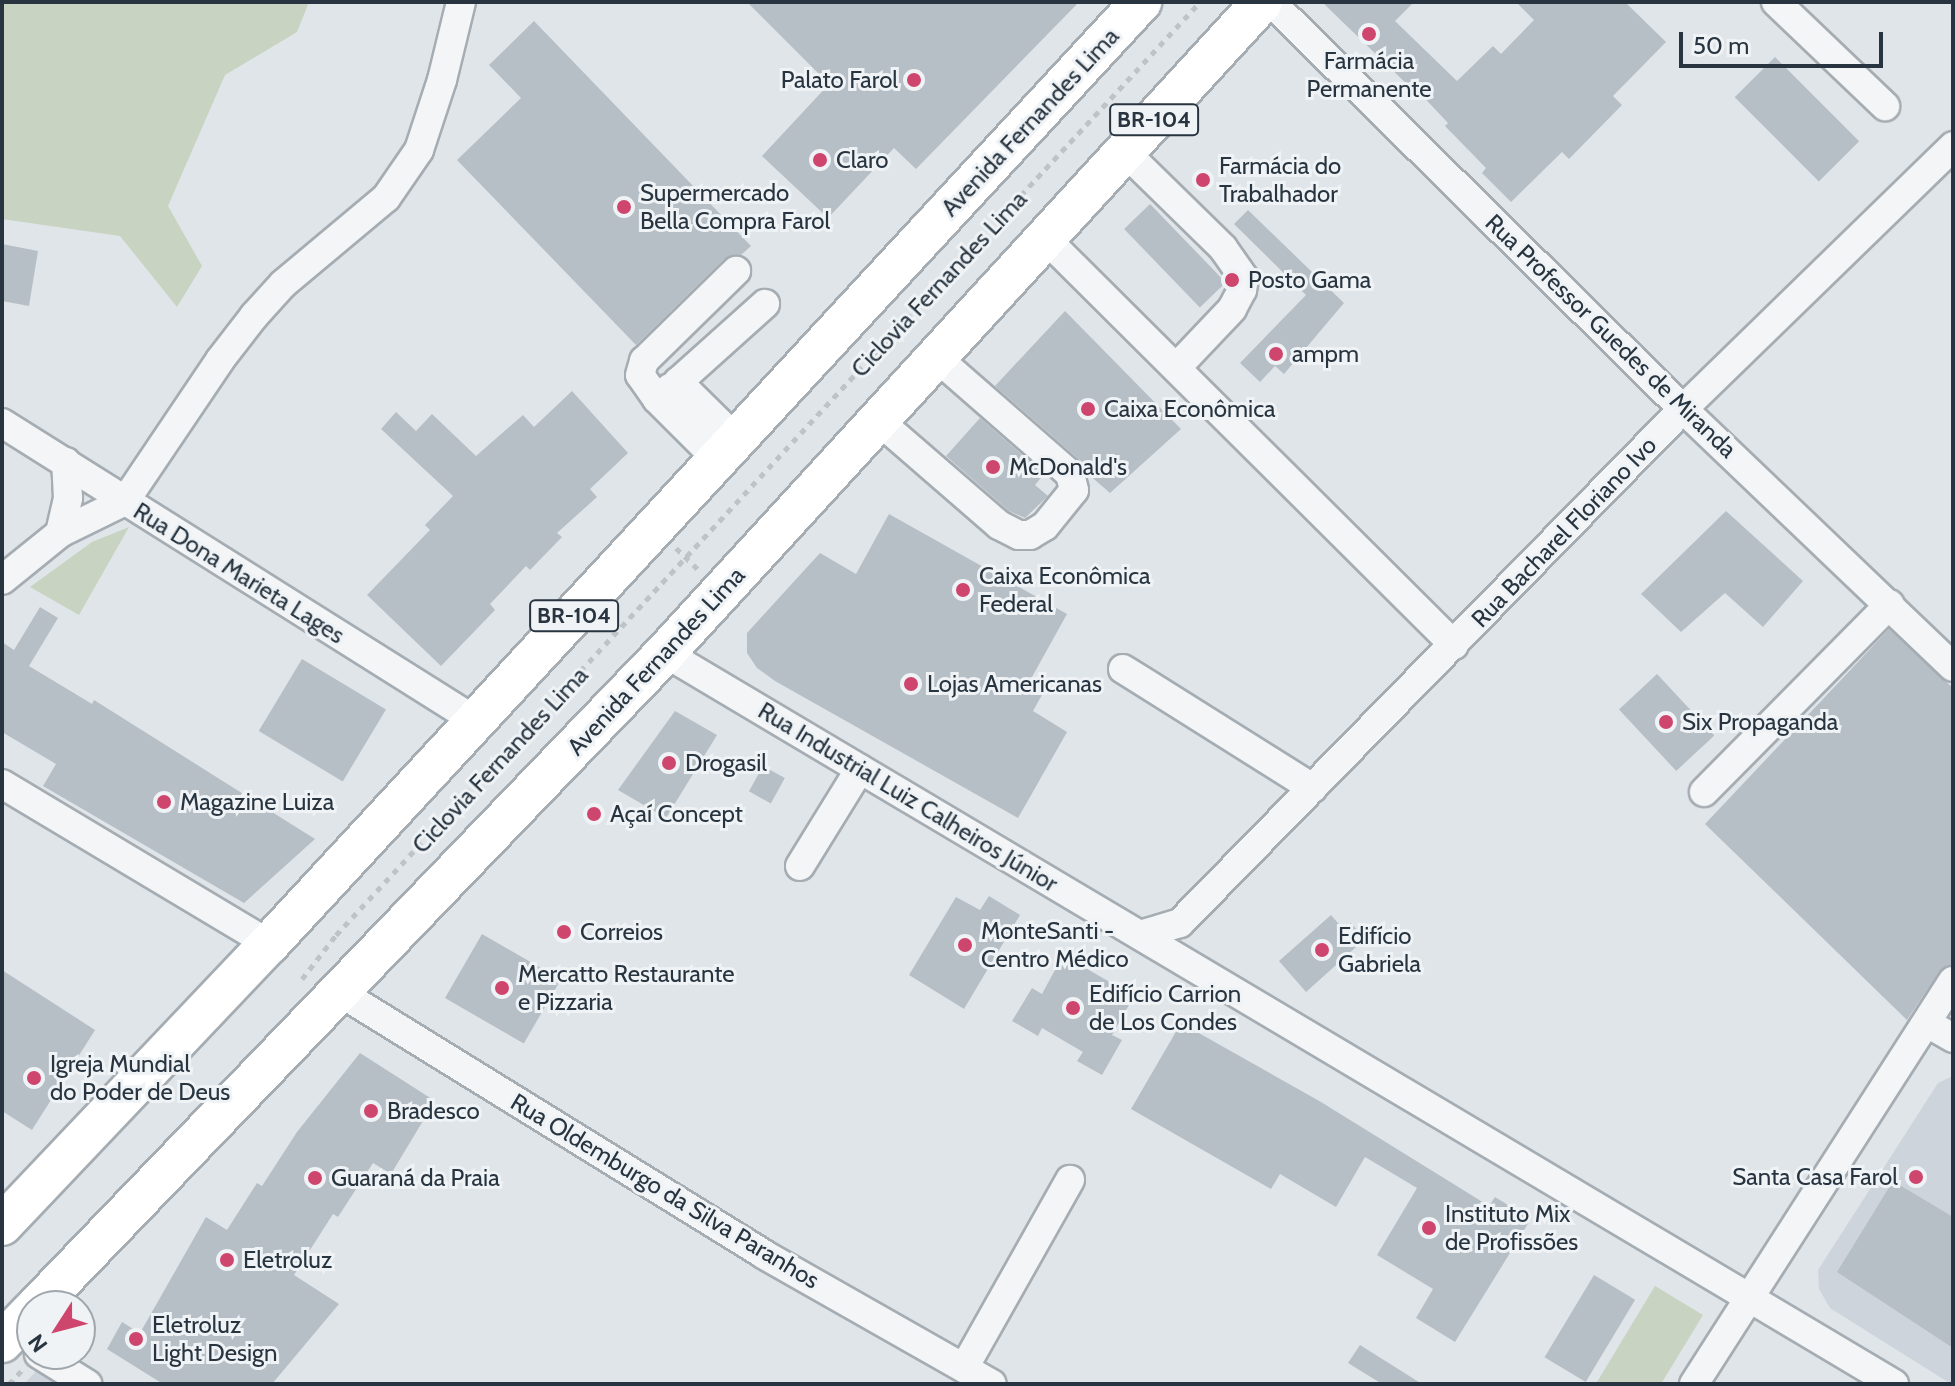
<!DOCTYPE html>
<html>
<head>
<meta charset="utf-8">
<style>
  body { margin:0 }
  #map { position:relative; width:1955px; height:1386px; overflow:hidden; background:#e0e5e9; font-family:Cabin,sans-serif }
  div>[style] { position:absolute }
  .built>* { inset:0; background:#ced4db }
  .green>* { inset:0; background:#c8d3c1 }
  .building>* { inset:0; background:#b7bfc6; transform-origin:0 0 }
  .path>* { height:5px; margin-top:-2.5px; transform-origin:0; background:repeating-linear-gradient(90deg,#bec3c7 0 6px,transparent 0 12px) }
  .roads { filter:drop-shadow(2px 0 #a5adb3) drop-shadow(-2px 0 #a5adb3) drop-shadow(0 2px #a5adb3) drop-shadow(0 -2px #a5adb3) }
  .minor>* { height:28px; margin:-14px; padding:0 14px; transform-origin:14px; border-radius:14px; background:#f3f5f7 }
  .highway>* { height:40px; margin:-20px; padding:0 20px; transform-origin:20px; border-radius:20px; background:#fff }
  .dots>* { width:22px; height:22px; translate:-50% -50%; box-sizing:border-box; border:4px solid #eff3f6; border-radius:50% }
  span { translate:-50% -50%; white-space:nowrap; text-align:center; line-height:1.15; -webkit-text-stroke:6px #eff3f6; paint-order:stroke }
  .shield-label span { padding:2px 6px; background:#eff3f6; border:2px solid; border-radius:6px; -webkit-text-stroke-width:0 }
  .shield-label { font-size:22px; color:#283540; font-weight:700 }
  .poi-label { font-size:24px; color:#283540 }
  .right { translate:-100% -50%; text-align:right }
  .left { translate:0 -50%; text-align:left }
  .street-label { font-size:24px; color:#283540 }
  .frame { position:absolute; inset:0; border:4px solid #283540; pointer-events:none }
  .north { position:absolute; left:16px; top:1290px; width:80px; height:80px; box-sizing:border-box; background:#eff3f6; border:2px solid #9fa7ad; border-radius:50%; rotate:234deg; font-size:22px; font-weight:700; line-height:32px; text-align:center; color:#283540 }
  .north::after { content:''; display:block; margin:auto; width:28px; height:36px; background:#ce456e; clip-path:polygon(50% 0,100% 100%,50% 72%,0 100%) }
  .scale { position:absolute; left:1679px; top:32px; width:204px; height:36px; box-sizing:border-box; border:4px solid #283540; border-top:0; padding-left:10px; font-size:24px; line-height:28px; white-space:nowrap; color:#283540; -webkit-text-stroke:6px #eff3f6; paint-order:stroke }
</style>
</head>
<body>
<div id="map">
  <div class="built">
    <div style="clip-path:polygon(1953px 1076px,1953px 1384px,1951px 1384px,1830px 1308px,1819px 1289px,1818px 1270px,1938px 1083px)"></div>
    <div style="clip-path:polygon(41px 1366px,71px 1384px,24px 1384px)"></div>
  </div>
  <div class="green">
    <div style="clip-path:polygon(2px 2px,309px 2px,297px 32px,225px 75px,168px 206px,202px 266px,177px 307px,120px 236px,2px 219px)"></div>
    <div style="clip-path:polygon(129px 527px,79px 615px,30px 587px,92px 542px)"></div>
    <div style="clip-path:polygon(1655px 1286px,1703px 1315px,1661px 1384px,1600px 1384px,1597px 1382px)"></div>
  </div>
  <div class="building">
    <div style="clip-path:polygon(747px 2px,1079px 2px,916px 169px,894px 148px,828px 218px,762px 156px,829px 84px)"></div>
    <div style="clip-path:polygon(1322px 2px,1414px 2px,1395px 21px,1457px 81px,1493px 46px,1501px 54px,1534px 20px,1516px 2px,1625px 2px,1666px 42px,1613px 96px,1622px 105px,1569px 159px,1562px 152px,1511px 202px,1482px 173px,1486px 168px,1445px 126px,1448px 123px,1415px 88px,1413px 90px)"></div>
    <div style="clip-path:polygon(534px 21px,751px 246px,741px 255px,724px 259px,636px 345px,457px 160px,521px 98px,489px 65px)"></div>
    <div style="left:1775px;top:57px;width:119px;height:57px;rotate:45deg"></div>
    <div style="left:1150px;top:204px;width:109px;height:36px;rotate:46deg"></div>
    <div style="clip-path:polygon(1248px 210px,1344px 303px,1284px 374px,1275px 366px,1260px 382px,1240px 363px,1306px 295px,1234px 224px)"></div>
    <div style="clip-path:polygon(2px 244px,38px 251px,29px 306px,2px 301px)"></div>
    <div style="clip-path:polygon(1065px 311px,1181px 429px,1110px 493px,1087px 473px,1081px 461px,995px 386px)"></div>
    <div style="clip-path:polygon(572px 391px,628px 453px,590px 489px,597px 497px,557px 533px,562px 537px,530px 570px,526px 566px,490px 604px,495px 610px,441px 666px,367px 595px,430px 530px,425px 525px,453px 496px,381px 429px,396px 412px,416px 431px,432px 414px,476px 456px,523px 415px,534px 427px)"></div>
    <div style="clip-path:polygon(980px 418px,1044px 474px,1035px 485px,1048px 496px,1025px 518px,1009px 511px,946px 456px)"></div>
    <div style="clip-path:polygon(1726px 511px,1803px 581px,1763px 627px,1725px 593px,1681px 632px,1641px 594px)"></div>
    <div style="clip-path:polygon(889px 514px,1067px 614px,1032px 677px,1047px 686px,1033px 711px,1067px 732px,1018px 818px,775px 681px,757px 668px,747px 653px,747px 633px,820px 553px,856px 574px)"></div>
    <div style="clip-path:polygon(40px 607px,58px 618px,29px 666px,92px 704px,94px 700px,315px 839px,244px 903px,43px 786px,56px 764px,2px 732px,2px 642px,14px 650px)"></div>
    <div style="clip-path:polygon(1889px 629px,1953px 688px,1953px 964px,1939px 972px,1907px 1020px,1705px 824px)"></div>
    <div style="left:302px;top:659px;width:98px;height:84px;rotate:31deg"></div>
    <div style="left:1657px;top:674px;width:84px;height:52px;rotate:47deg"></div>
    <div style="clip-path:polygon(675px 711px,717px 735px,666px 818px,618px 790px)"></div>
    <div style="left:763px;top:766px;width:25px;height:29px;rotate:29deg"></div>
    <div style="clip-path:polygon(989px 896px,1020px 915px,964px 1009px,909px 975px,956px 897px,980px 910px)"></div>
    <div style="clip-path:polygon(1331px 915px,1344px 930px,1351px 923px,1365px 939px,1306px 992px,1279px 961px)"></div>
    <div style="left:482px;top:934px;width:91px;height:74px;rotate:30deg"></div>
    <div style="clip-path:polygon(1063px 955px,1134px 996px,1112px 1035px,1122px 1040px,1102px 1075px,1077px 1061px,1083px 1052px,1042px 1028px,1038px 1036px,1012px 1021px,1032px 988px,1042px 994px)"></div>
    <div style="clip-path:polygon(2px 970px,95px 1030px,32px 1130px,2px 1111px)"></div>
    <div style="clip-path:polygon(1181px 1023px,1321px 1102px,1489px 1206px,1495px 1197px,1531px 1219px,1455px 1342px,1416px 1318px,1433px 1289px,1377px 1255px,1417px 1188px,1365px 1157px,1336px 1207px,1280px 1174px,1271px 1189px,1131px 1109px)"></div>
    <div style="clip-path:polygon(360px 1053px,435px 1101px,391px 1174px,373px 1163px,338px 1217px,333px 1214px,294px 1275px,339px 1304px,272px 1384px,163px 1384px,107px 1349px,122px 1322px,140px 1333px,206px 1217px,227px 1230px,257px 1183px,262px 1186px,297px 1132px)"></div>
    <div style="clip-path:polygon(1893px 1181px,1953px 1217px,1953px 1348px,1837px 1272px)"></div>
    <div style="left:1594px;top:1275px;width:48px;height:96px;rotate:31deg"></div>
    <div style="clip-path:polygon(1360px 1345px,1422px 1384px,1382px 1384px,1348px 1363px)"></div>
  </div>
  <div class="path">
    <div style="left:676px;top:548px;width:30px;rotate:44deg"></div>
    <div style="left:302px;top:979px;width:56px;rotate:-52.3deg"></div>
    <div style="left:336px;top:935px;width:1272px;rotate:-47.2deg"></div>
    <div style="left:9px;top:1384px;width:19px;rotate:-47deg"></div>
  </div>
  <div class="roads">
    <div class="minor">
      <div style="left:1271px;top:2px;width:579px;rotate:44.65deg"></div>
      <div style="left:1683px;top:409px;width:373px;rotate:43.7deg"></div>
      <div style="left:1776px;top:2px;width:151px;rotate:43.7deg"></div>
      <div style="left:1125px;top:152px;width:137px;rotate:44.4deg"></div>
      <div style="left:1223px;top:248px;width:37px;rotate:55deg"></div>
      <div style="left:1244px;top:278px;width:12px;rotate:99deg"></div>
      <div style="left:1242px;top:290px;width:21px;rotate:118deg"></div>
      <div style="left:1232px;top:309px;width:81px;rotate:133.5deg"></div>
      <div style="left:1045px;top:238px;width:577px;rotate:44.86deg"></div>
      <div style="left:670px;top:388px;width:17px;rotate:140deg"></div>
      <div style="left:657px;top:399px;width:86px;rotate:45deg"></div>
      <div style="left:657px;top:399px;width:29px;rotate:-125deg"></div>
      <div style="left:640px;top:375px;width:15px;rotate:-74deg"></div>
      <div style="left:644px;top:361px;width:129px;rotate:-44.4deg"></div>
      <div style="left:879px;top:421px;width:159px;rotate:40.9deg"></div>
      <div style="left:999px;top:525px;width:22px;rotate:27deg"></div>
      <div style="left:1019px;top:535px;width:11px"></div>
      <div style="left:1030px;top:535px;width:17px;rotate:-31deg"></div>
      <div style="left:1045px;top:526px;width:46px;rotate:-51.1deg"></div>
      <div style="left:1074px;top:490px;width:16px;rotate:-104deg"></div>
      <div style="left:1070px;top:474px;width:176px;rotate:-138.9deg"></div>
      <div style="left:2px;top:423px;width:560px;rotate:32.16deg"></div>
      <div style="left:737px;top:440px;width:83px;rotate:-135.5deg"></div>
      <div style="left:678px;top:382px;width:117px;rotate:-41.9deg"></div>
      <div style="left:60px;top:533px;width:36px;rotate:-77deg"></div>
      <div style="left:68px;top:498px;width:36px;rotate:-93deg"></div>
      <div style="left:2px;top:580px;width:75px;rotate:-39deg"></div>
      <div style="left:60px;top:533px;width:72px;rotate:-26.2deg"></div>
      <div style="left:125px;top:501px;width:170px;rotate:-56deg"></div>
      <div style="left:220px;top:360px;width:56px;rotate:-52.3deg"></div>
      <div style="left:254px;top:316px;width:43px;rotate:-47.8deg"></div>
      <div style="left:283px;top:284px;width:134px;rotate:-39.9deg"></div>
      <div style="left:386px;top:198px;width:58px;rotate:-55.5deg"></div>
      <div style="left:419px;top:150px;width:74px;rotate:-71.8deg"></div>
      <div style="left:442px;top:80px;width:80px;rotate:-76.3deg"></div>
      <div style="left:665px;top:653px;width:1430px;rotate:30.74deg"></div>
      <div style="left:1123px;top:669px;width:224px;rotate:32.1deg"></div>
      <div style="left:2px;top:784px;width:311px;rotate:30.9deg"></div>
      <div style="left:1704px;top:792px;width:264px;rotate:-45.3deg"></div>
      <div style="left:800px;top:866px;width:114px;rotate:-58.3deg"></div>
      <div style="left:1140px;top:935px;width:42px;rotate:-16.7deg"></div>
      <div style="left:1180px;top:923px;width:719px;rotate:-45.62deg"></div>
      <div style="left:1683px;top:409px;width:377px;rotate:-44.2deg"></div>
      <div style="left:341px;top:993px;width:496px;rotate:31.7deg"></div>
      <div style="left:763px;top:1254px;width:263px;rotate:29.6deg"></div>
      <div style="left:1927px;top:1023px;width:30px;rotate:30deg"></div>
      <div style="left:39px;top:1354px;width:57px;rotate:32deg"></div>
      <div style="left:964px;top:1368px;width:216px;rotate:-60.6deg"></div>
      <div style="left:1694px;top:1384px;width:479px;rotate:-57.3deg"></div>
    </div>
    <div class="highway">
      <div style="left:2px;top:1225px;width:388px;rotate:-46.5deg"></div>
      <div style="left:269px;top:944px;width:1284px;rotate:-47.21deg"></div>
      <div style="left:37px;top:1306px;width:906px;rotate:-46.12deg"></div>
      <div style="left:665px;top:653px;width:883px;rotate:-47.48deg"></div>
      <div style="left:2px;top:1342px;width:43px;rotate:-45.9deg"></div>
    </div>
  </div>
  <div class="dots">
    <div style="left:1369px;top:34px;background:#ce456e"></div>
    <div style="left:914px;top:80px;background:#ce456e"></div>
    <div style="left:820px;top:160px;background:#ce456e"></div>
    <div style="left:1203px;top:180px;background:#ce456e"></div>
    <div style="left:624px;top:207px;background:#ce456e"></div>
    <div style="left:1232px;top:280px;background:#ce456e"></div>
    <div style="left:1276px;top:354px;background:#ce456e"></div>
    <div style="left:1088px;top:409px;background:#ce456e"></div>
    <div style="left:993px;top:467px;background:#ce456e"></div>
    <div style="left:963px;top:590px;background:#ce456e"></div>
    <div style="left:911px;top:684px;background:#ce456e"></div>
    <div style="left:1666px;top:722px;background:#ce456e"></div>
    <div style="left:669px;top:763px;background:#ce456e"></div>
    <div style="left:164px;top:802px;background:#ce456e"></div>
    <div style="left:594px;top:814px;background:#ce456e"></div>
    <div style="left:564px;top:932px;background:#ce456e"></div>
    <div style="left:965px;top:945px;background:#ce456e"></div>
    <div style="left:1322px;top:950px;background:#ce456e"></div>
    <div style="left:502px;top:988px;background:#ce456e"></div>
    <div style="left:1073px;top:1008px;background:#ce456e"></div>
    <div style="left:34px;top:1078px;background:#ce456e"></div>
    <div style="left:371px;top:1111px;background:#ce456e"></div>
    <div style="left:1916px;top:1177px;background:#ce456e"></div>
    <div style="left:315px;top:1178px;background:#ce456e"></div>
    <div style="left:1429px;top:1228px;background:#ce456e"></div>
    <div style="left:227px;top:1260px;background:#ce456e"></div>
    <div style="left:136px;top:1339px;background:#ce456e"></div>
  </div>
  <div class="shield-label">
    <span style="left:1154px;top:120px">BR-104</span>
    <span style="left:574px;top:616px">BR-104</span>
  </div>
  <div class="poi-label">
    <span style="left:1369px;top:75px">Farmácia<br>Permanente</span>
    <span class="right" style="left:898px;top:80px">Palato Farol</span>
    <span class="left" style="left:836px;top:160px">Claro</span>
    <span class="left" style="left:1219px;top:180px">Farmácia do<br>Trabalhador</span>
    <span class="left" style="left:640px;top:207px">Supermercado<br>Bella Compra Farol</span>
    <span class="left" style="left:1248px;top:280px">Posto Gama</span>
    <span class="left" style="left:1292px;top:354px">ampm</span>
    <span class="left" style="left:1104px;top:409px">Caixa Econômica</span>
    <span class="left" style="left:1009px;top:467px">McDonald's</span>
    <span class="left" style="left:979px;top:590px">Caixa Econômica<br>Federal</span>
    <span class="left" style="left:927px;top:684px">Lojas Americanas</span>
    <span class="left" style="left:1682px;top:722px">Six Propaganda</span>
    <span class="left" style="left:685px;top:763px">Drogasil</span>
    <span class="left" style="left:180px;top:802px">Magazine Luiza</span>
    <span class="left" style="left:610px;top:814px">Açaí Concept</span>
    <span class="left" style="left:981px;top:945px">MonteSanti -<br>Centro Médico</span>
    <span class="left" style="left:580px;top:932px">Correios</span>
    <span class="left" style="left:1338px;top:950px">Edifício<br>Gabriela</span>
    <span class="left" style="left:518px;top:988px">Mercatto Restaurante<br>e Pizzaria</span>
    <span class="left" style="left:1089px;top:1008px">Edifício Carrion<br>de Los Condes</span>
    <span class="left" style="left:50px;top:1078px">Igreja Mundial<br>do Poder de Deus</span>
    <span class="left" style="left:387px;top:1111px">Bradesco</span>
    <span class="right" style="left:1898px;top:1177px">Santa Casa Farol</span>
    <span class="left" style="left:331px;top:1178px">Guaraná da Praia</span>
    <span class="left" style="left:1445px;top:1228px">Instituto Mix<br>de Profissões</span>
    <span class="left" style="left:243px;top:1260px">Eletroluz</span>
    <span class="left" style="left:152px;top:1339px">Eletroluz<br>Light Design</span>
  </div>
  <div class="street-label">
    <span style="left:1030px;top:122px;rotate:-47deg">Avenida Fernandes Lima</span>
    <span style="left:939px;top:284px;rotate:-47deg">Ciclovia Fernandes Lima</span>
    <span style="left:1611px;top:336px;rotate:44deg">Rua Professor Guedes de Miranda</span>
    <span style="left:1564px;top:532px;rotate:-46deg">Rua Bacharel Floriano Ivo</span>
    <span style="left:239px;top:573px;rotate:32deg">Rua Dona Marieta Lages</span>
    <span style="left:656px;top:661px;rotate:-47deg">Avenida Fernandes Lima</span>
    <span style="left:500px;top:760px;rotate:-47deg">Ciclovia Fernandes Lima</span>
    <span style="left:908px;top:797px;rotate:31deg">Rua Industrial Luiz Calheiros Júnior</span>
    <span style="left:665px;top:1191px;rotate:31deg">Rua Oldemburgo da Silva Paranhos</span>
  </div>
  <div class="frame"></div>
  <div class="north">N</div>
  <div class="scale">50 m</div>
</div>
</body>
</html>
